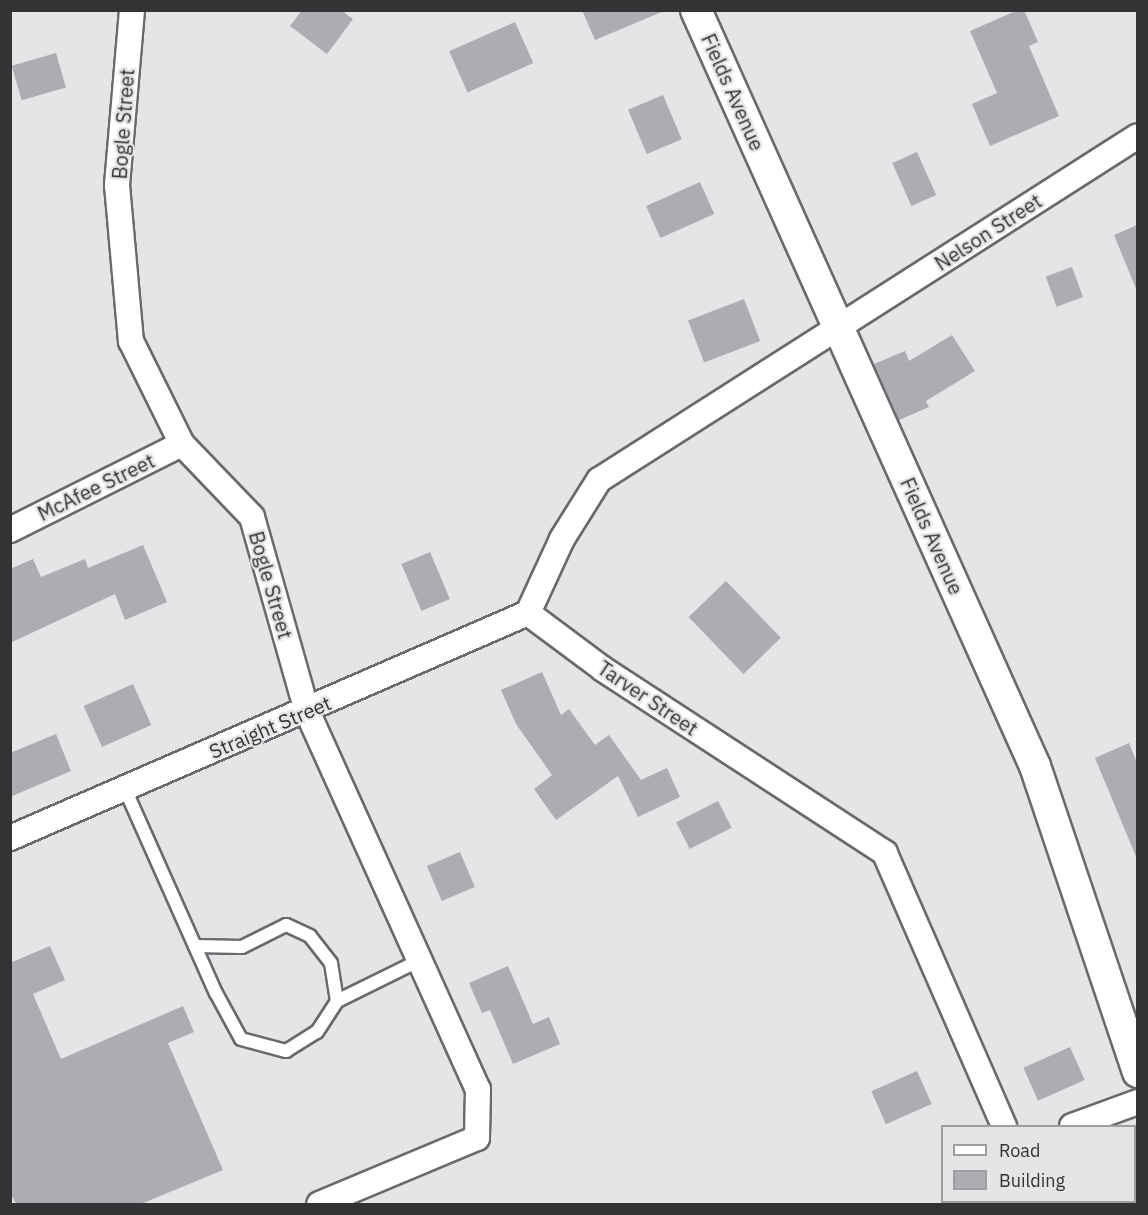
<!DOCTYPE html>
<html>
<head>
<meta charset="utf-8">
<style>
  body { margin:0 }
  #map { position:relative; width:1148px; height:1215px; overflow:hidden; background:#e7e4e8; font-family:"IBM Plex Sans",sans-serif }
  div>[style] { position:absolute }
  .building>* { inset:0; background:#acacb1; transform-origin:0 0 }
  .roads { filter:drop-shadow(2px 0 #6b696d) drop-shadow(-2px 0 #6b696d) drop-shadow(0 2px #6b696d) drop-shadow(0 -2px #6b696d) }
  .service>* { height:12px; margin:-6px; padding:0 6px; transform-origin:6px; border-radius:6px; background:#fff }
  .minor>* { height:24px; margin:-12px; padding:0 12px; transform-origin:12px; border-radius:12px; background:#fff }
  .tertiary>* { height:30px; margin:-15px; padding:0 15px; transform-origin:15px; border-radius:15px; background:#fff }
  span { translate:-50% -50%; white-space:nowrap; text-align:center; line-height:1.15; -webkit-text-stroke:4.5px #e7e4e8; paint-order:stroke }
  .street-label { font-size:20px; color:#333234 }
  .frame { position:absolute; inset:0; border:12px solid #333234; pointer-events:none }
  .legend { position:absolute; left:941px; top:1125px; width:195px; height:78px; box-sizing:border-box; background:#e7e4e8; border:2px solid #9f9da0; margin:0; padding:8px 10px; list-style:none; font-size:18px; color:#333234 }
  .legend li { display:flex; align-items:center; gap:12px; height:30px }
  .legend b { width:30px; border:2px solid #9f9da0 }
</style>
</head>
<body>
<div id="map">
  <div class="building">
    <div style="clip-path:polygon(302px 10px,341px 10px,353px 19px,327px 54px,290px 26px)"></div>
    <div style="clip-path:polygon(582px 10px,664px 10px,664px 11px,595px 40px)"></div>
    <div style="clip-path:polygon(1018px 10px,1024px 10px,1038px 42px,1029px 46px,1059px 116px,990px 146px,972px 104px,997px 93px,970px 31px)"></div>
    <div style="left:515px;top:22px;width:45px;height:72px;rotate:66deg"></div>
    <div style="left:56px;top:53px;width:36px;height:46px;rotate:74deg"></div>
    <div style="left:663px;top:95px;width:48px;height:38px;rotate:67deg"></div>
    <div style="left:917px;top:152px;width:47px;height:27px;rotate:66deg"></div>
    <div style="left:700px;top:182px;width:35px;height:59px;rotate:66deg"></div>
    <div style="clip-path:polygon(1137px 225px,1137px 291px,1114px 235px)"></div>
    <div style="left:1072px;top:267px;width:32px;height:28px;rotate:70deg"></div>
    <div style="left:744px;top:299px;width:45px;height:60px;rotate:69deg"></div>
    <div style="clip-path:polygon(952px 335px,975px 371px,926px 401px,929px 407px,899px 420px,874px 364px,905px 351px,909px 361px)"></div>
    <div style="clip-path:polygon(143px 545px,167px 602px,125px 620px,115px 594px,10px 643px,10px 569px,33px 559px,41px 577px,85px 559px,88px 568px)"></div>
    <div style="left:430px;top:552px;width:51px;height:31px;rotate:67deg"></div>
    <div style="left:726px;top:581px;width:79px;height:52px;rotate:46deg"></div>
    <div style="clip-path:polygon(542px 672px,561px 715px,569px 709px,595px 745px,609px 735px,641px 780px,667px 768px,680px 797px,638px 817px,618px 776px,556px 820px,534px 789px,552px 775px,516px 724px,501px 690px)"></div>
    <div style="left:133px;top:684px;width:45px;height:54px;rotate:66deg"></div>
    <div style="clip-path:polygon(56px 734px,71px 771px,10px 797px,10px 753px)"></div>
    <div style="clip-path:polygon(1129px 743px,1137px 763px,1137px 859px,1095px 758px)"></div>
    <div style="left:718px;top:801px;width:30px;height:47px;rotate:63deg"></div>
    <div style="left:460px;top:852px;width:38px;height:36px;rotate:67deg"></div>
    <div style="clip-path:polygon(50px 946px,65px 980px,33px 994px,61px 1059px,183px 1006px,194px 1032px,168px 1043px,223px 1170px,141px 1204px,16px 1204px,10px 1192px,10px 963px)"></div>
    <div style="clip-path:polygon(508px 966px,533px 1024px,549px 1017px,560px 1044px,513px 1064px,490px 1010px,482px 1013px,469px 983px)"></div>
    <div style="left:1070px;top:1047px;width:36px;height:51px;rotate:66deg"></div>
    <div style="left:917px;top:1071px;width:36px;height:50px;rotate:66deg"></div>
  </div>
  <div class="roads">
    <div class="service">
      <div style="left:125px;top:789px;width:223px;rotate:66deg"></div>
      <div style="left:216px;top:993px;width:52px;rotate:61.5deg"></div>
      <div style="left:241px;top:1039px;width:47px;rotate:14.9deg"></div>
      <div style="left:286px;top:1051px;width:36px;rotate:-32deg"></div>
      <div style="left:317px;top:1032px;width:37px;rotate:-57deg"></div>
      <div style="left:337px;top:1001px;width:38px;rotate:-99deg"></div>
      <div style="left:331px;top:963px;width:34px;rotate:-128deg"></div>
      <div style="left:310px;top:936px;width:26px;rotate:-155deg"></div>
      <div style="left:286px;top:925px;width:49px;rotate:153.4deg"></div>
      <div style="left:242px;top:947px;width:47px;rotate:-178.8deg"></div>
      <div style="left:337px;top:1001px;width:93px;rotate:-26.3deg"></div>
    </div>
    <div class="minor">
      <div style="left:132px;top:10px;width:176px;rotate:94.9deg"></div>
      <div style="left:117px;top:185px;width:157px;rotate:84.9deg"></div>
      <div style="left:131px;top:341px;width:115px;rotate:63.7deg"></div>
      <div style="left:182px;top:444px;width:101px;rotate:46.2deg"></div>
      <div style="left:252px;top:517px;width:202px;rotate:74.2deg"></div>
      <div style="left:307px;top:711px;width:415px;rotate:65.7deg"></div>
      <div style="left:478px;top:1089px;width:49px;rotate:91.2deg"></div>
      <div style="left:477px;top:1138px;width:171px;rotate:157.3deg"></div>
      <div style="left:10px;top:530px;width:192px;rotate:-26.6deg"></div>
      <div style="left:10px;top:838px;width:565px;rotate:-23.48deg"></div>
      <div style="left:1004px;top:1126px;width:298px;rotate:-113.6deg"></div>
      <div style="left:885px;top:853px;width:337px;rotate:-146.9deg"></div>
      <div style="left:603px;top:669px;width:94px;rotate:-143.3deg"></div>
      <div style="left:528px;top:613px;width:81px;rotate:-65.3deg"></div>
      <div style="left:562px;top:539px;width:70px;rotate:-57.9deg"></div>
      <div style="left:599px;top:480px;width:639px;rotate:-32.55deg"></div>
      <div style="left:1072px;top:1126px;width:70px;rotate:-20deg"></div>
      <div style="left:1038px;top:1202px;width:2px;rotate:63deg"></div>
    </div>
    <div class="tertiary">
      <div style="left:696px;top:10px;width:829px;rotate:65.85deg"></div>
      <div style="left:1035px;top:766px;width:323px;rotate:71.4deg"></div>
    </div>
  </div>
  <div class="street-label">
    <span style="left:733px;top:92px;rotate:66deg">Fields Avenue</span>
    <span style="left:123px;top:124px;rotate:-86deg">Bogle Street</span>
    <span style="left:988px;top:232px;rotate:-33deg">Nelson Street</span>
    <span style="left:96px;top:487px;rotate:-26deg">McAfee Street</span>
    <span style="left:932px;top:536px;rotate:66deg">Fields Avenue</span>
    <span style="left:271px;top:585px;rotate:74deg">Bogle Street</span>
    <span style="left:648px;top:698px;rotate:34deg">Tarver Street</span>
    <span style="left:270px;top:727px;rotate:-23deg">Straight Street</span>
  </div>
  <div class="frame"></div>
  <ul class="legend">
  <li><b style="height:8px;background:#fff"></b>Road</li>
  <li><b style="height:16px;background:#acacb1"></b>Building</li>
  </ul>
</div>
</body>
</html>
